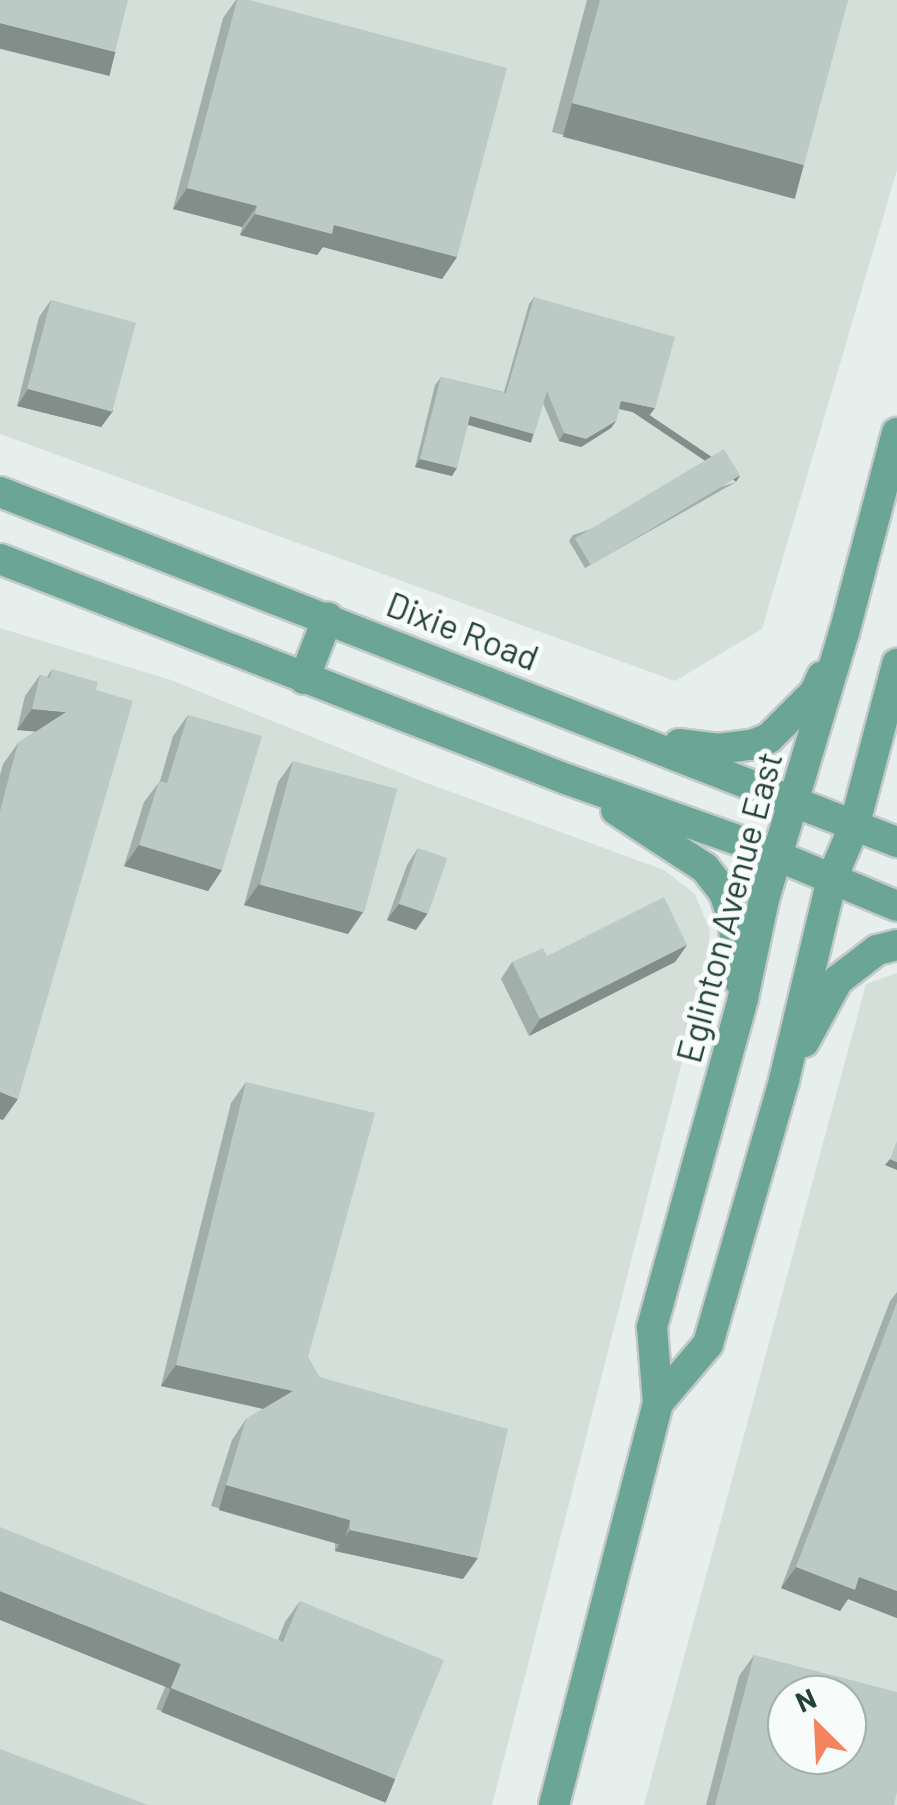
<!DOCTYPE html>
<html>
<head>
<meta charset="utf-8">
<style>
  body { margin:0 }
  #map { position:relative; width:897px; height:1805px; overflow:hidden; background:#e6efeb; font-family:Barlow,sans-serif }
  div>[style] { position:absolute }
  .built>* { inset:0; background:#d4dfda }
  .roads { filter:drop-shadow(2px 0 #c2cac8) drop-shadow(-2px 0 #c2cac8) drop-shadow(0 2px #c2cac8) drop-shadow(0 -2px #c2cac8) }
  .major>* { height:30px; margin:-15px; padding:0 15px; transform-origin:15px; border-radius:15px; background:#6aa596 }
  .wall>* { inset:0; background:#a1aea9 }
  .shaded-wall>* { inset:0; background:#838d89; transform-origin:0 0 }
  .building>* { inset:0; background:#bbcac4; transform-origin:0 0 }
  span { translate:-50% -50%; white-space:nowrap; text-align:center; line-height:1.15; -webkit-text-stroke:10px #f7fbf9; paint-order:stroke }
  .street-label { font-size:35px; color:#24423a }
  .north { position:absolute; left:767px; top:1675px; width:100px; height:100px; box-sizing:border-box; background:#f7fbf9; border:2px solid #a3b1ad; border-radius:50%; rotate:336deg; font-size:28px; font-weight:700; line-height:40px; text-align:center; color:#24423a }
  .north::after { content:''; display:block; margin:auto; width:35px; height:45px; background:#f4845f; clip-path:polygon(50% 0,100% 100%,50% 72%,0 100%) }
</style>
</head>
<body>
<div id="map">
  <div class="built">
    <div style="clip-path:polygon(0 0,897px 0,897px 170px,762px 629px,675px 681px,0 434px)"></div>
    <div style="clip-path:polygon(0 628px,171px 680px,421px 781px,664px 870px,695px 894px,710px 931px,707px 964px,492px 1805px,0 1805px)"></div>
    <div style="clip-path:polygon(evenodd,897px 973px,897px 1805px,644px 1805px,866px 984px,897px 973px,787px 1695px,847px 1695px,847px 1755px,787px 1755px,787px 1695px)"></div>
  </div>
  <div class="roads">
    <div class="major">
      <div style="left:0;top:492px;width:963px;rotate:21.32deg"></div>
      <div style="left:0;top:559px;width:607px;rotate:21.24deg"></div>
      <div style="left:566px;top:779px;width:196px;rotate:19.6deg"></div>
      <div style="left:751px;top:845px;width:158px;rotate:22.7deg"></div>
      <div style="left:304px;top:679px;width:66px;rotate:-68.8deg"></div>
      <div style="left:679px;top:744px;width:38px;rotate:7deg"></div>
      <div style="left:717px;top:749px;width:35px;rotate:-7deg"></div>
      <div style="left:752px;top:745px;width:18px;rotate:-22deg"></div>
      <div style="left:769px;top:738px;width:65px;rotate:-45deg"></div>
      <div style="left:815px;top:692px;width:17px;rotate:-66deg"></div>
      <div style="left:616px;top:810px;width:106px;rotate:33.1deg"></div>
      <div style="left:705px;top:868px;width:31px;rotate:52deg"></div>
      <div style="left:724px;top:892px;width:29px;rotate:72deg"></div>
      <div style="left:733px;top:920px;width:62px;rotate:83.6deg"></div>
      <div style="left:804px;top:1042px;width:71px;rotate:-61.3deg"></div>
      <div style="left:838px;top:980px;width:49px;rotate:-37.6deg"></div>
      <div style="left:877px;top:950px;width:21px;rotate:-14deg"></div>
      <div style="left:658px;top:1403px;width:77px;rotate:-49.7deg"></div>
      <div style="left:708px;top:1344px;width:275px;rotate:-73.9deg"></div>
      <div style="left:784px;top:1080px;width:208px;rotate:-76.6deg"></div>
      <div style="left:832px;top:878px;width:56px;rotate:-66.7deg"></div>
      <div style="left:854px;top:827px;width:169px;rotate:-75.2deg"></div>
      <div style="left:554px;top:1805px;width:415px;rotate:-75.5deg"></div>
      <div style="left:658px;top:1403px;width:76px;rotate:-94.5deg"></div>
      <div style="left:652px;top:1327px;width:341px;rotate:-74.5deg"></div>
      <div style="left:743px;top:998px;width:101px;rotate:-78deg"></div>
      <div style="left:764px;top:899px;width:278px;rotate:-73.3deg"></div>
      <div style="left:844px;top:633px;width:207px;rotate:-75.2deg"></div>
    </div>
  </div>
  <div class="wall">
    <div style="clip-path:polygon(236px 0,249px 0,457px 257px,442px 279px,323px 247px,317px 255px,240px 235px,242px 227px,173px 209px,223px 18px)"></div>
    <div style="clip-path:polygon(587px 0,848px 0,784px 193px,552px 132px)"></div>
    <div style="clip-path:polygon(534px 297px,649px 416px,619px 409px,616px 421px,611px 428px,581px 447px,559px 441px,543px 403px,534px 434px,529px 441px,468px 424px,452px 476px,415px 467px,435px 385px,441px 377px,504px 392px,529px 304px)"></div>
    <div style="clip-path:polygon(51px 300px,113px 411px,101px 427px,17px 406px,39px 317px)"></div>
    <div style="clip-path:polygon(736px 482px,585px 568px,569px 541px,573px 535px)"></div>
    <div style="clip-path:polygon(52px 669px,3px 1120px,0 1119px,0 775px,3px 764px,18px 743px,36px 731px,17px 730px,25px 696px,40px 675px,47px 677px)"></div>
    <div style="clip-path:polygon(188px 715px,222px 870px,208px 891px,124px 866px,144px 802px,160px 781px,173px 736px)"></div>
    <div style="clip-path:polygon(293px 761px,363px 912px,348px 934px,244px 905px,278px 782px)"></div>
    <div style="clip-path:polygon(418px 848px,416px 930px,387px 920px,407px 865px)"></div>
    <div style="clip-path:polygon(687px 945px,675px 962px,529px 1036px,501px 979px,512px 962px,547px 956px)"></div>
    <div style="clip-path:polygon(246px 1082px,308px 1357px,319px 1377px,463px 1579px,335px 1551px,335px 1541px,211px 1506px,232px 1440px,246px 1419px,263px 1409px,161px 1386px,231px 1103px)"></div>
    <div style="clip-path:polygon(897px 1292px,897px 1618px,848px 1599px,840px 1611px,781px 1588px,890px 1301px)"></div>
    <div style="clip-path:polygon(300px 1601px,395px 1779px,380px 1800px,156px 1709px,166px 1685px,0 1618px,278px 1640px,285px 1622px)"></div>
    <div style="clip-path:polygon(754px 1655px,894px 1805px,706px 1805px,739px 1676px)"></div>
  </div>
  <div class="shaded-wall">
    <div style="left:0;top:23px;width:119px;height:25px;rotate:14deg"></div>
    <div style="left:572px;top:103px;width:240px;height:35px;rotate:15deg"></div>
    <div style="clip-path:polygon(187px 188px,257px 206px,242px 227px,173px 209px)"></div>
    <div style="clip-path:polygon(255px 214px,334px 225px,457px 257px,442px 279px,323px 247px,317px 255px,240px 235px)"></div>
    <div style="clip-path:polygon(28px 389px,113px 411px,101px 427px,17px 406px)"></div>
    <div style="clip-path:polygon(621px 401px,655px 408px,649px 416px,616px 408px)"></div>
    <div style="left:470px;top:416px;width:66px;height:9px;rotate:16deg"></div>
    <div style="clip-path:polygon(616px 421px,611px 428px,581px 447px,559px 441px,564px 433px)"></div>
    <div style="clip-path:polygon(420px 459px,457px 468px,452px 476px,415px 467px)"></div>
    <div style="left:740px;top:476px;width:7px;height:174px;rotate:124deg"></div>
    <div style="clip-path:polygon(32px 709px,66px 712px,52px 733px,17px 730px)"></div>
    <div style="clip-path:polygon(139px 845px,222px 870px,208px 891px,124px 866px)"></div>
    <div style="clip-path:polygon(259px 884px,363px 912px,348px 934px,244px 905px)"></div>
    <div style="clip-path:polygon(399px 904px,428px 913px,416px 930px,387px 920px)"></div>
    <div style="clip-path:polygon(687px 945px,675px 962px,529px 1036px,540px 1019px)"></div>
    <div style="clip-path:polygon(0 1092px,18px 1099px,3px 1120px,0 1119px)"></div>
    <div style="clip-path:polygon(890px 1159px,897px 1162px,897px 1170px,885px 1165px)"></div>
    <div style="clip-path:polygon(176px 1365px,293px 1391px,278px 1412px,161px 1386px)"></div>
    <div style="left:226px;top:1485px;width:129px;height:26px;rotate:16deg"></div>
    <div style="clip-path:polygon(350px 1530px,478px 1558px,463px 1579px,335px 1551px)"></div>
    <div style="clip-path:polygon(796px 1567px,859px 1577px,897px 1591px,897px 1618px,848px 1599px,840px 1611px,781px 1588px)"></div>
    <div style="left:0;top:1591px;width:195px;height:27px;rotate:22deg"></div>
    <div style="left:171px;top:1688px;width:242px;height:26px;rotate:22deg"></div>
  </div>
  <div class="building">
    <div style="clip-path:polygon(0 0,128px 0,115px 52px,0 23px)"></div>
    <div style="clip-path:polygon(237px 0,249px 0,507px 68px,457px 257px,334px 225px,332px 234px,255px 214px,257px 206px,187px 188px)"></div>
    <div style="clip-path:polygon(600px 0,848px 0,804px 165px,572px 103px)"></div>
    <div style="clip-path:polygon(534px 297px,675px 337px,655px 408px,621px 401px,616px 421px,586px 439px,564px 433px,547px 391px,534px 434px,470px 416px,457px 468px,420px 459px,441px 377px,506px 393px)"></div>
    <div style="left:51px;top:300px;width:88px;height:92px;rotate:15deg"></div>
    <div style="left:724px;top:449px;width:31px;height:174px;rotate:59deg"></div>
    <div style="clip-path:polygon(52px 669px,98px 682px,96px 690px,133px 701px,18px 1099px,0 1092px,0 811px,18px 743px,66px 712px,32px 709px,40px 675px,50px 678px)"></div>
    <div style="clip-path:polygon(188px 715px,262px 736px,222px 870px,139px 845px,159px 781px,167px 783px)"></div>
    <div style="left:293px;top:761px;width:108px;height:128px;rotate:15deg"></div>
    <div style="left:418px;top:848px;width:31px;height:59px;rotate:19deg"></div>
    <div style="clip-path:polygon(664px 897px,687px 945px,540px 1019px,512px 962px,543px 948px,547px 956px)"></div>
    <div style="clip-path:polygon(246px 1082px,375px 1113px,308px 1357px,319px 1377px,508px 1429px,478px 1558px,350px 1530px,350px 1520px,226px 1485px,246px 1419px,293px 1391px,176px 1365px)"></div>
    <div style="clip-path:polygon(897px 1141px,897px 1162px,890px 1159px)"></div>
    <div style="clip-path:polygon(897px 1302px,897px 1591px,859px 1577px,855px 1590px,796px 1567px)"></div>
    <div style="clip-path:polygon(0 1527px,283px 1642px,300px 1601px,444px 1660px,395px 1779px,171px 1688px,181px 1664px,0 1591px)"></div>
    <div style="clip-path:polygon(evenodd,754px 1655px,897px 1692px,897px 1792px,894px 1805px,715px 1805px,754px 1655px,787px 1695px,847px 1695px,847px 1755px,787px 1755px,787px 1695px)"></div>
    <div style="clip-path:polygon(0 1749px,148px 1805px,0 1805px)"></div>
  </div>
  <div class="street-label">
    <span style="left:463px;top:630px;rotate:21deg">Dixie Road</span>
    <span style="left:728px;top:907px;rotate:-75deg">Eglinton Avenue East</span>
  </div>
  <div class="north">N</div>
</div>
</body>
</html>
